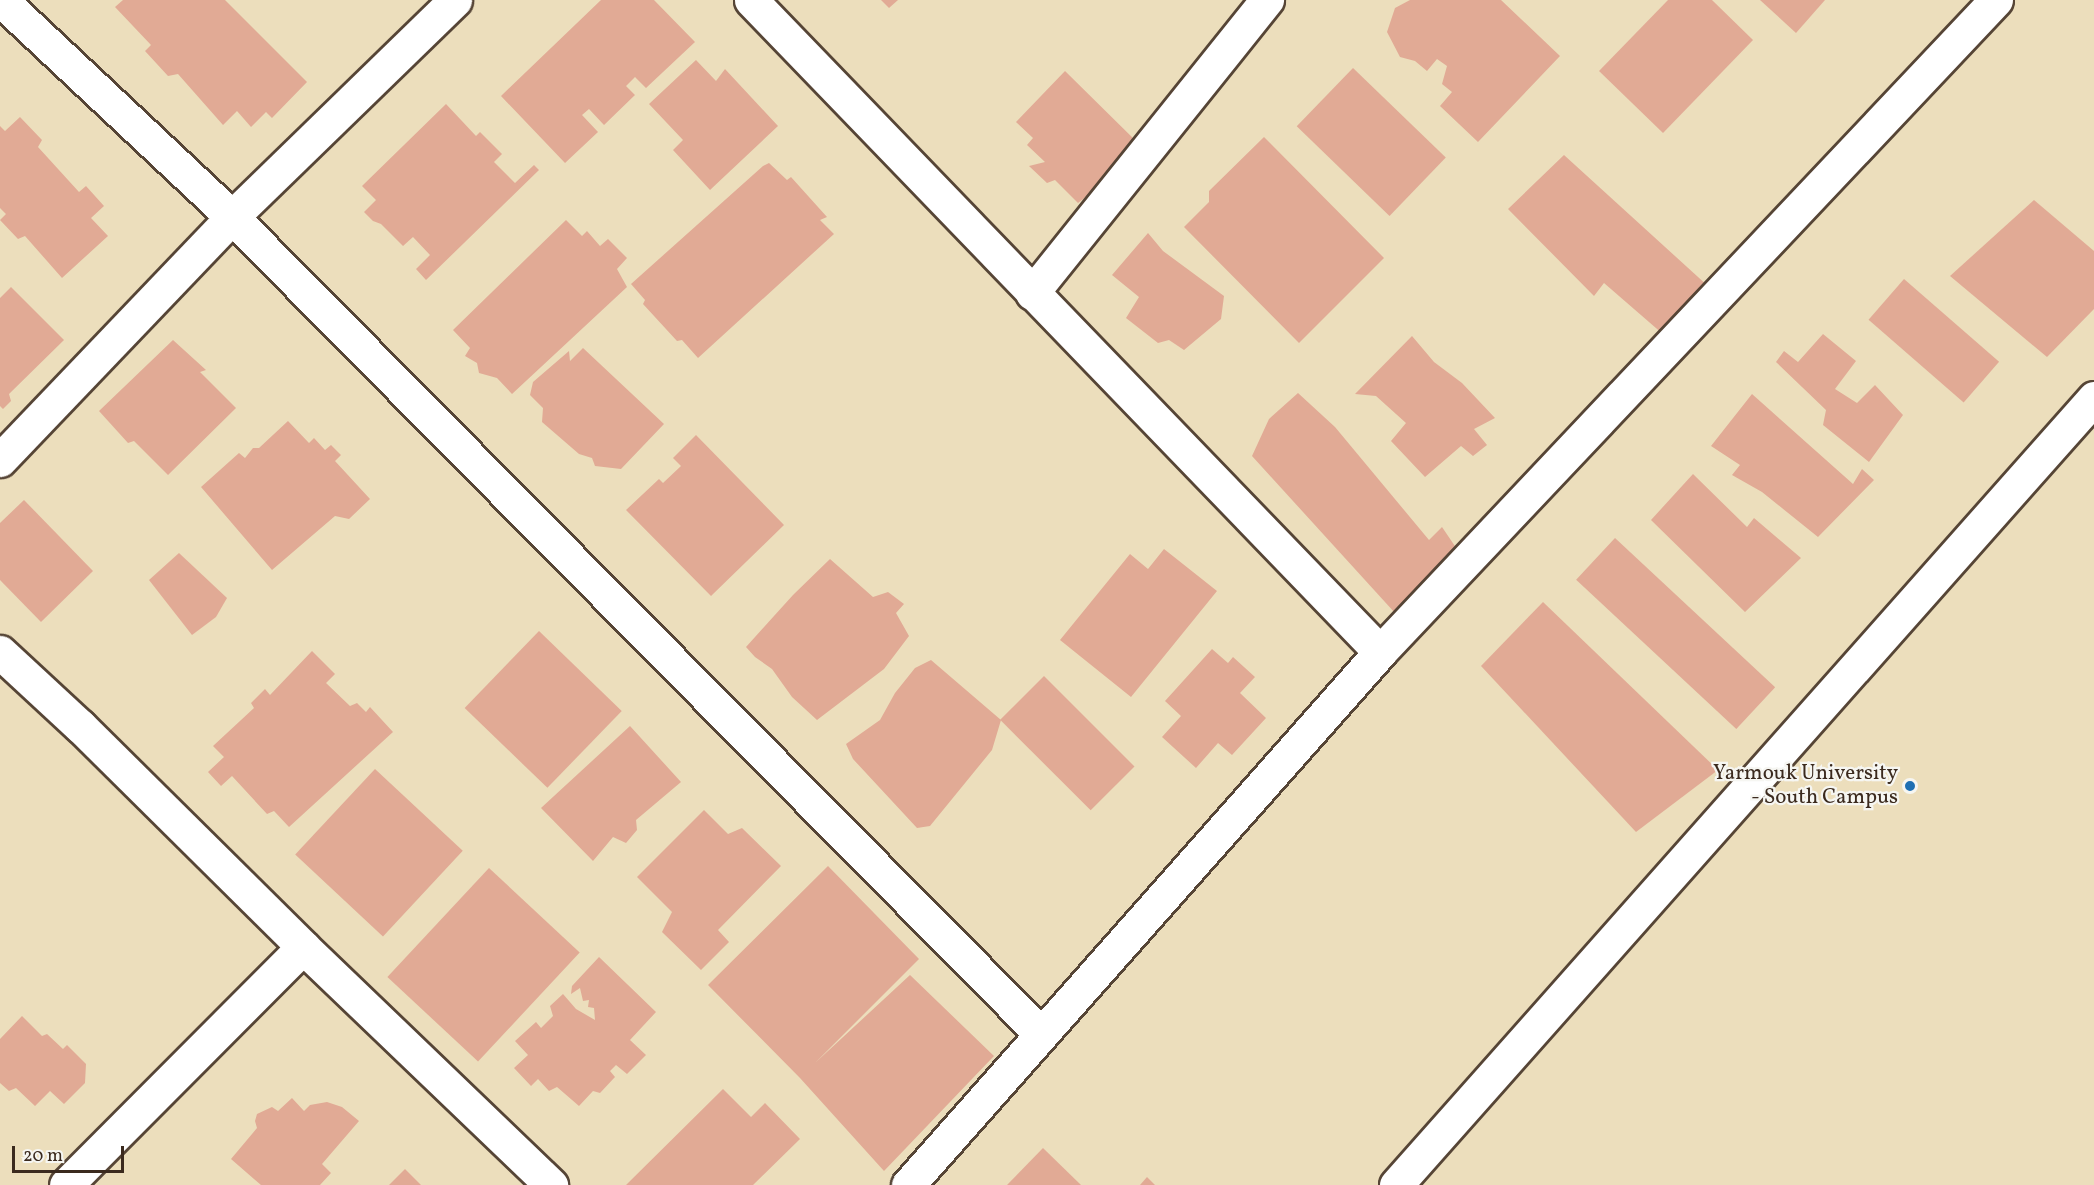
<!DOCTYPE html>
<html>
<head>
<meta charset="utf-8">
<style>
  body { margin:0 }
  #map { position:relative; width:2094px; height:1185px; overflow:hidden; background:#ecdebc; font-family:Vollkorn,serif }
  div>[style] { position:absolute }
  .building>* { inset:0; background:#e1aa95; transform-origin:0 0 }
  .roads { filter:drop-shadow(2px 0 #564536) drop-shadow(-2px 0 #564536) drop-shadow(0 2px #564536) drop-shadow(0 -2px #564536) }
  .minor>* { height:33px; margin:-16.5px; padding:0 16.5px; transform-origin:16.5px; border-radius:16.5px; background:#fff }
  .dots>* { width:16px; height:16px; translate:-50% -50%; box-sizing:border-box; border:3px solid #f6f6f2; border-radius:50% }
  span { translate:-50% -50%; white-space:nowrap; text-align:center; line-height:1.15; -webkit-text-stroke:4.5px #f6f6f2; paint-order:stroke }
  .poi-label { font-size:21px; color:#3b2a1e }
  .right { translate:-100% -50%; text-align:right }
  .scale { position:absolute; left:12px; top:1146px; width:112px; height:27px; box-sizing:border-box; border:3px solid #3b2a1e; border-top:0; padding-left:8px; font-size:18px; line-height:21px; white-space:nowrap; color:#3b2a1e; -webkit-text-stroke:4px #f6f6f2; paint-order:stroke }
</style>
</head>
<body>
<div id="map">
  <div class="building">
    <div style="clip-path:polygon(123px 0,225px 0,307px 82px,272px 118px,266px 112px,251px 127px,237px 111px,223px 125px,178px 74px,168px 76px,145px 51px,151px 45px,115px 7px)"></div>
    <div style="clip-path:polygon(601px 0,654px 0,695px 42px,646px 88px,635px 77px,626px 86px,635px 95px,604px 125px,589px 109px,582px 115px,598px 132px,565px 163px,501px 96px)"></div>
    <div style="clip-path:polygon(881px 0,898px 0,889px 8px)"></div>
    <div style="clip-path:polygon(1410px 0,1501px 0,1560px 56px,1478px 142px,1440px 106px,1452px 92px,1442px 84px,1447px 66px,1437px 59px,1427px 71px,1415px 61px,1400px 57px,1387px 32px,1395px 8px)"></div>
    <div style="clip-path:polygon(1668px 0,1712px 0,1753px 40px,1663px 133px,1599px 71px)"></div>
    <div style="clip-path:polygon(1760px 0,1825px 0,1796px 33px)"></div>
    <div style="clip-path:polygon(696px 60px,716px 81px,725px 69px,778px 126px,710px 190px,673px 150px,683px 140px,649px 104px)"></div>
    <div style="left:1353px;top:68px;width:129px;height:81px;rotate:44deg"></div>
    <div style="clip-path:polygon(1065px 71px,1140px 145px,1100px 186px,1078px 203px,1055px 180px,1047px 183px,1029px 166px,1045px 162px,1027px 145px,1033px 138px,1016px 122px)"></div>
    <div style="clip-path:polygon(446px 104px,476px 136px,480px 132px,502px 154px,494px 162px,515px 183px,534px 165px,539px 170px,426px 280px,416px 269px,430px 255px,413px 237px,403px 246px,381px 224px,373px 221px,364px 212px,376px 200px,362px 186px)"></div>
    <div style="clip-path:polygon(20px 117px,42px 140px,38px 147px,79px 192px,86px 186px,104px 206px,91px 218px,108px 236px,62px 278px,25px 236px,18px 239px,0 220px,6px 214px,0 208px,0 126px,5px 131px)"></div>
    <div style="clip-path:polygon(1264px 137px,1384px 258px,1299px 343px,1184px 227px,1209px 202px,1209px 191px)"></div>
    <div style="clip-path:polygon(1564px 155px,1709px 287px,1664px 335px,1604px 283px,1594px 296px,1508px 209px)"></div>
    <div style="clip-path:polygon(769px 163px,787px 180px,791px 177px,827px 217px,820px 220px,834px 234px,698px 358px,682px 340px,677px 341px,643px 304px,645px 300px,631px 284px,763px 166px)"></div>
    <div style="clip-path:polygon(2034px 200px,2094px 251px,2094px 309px,2047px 357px,1950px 276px)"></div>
    <div style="clip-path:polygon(566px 220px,582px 236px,587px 231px,600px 246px,608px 239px,627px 258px,617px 269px,627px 287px,512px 394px,497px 378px,479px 373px,477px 363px,465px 356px,470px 348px,453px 330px)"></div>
    <div style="clip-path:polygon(1148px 233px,1163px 251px,1224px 296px,1221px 319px,1184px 350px,1169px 340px,1158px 343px,1126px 318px,1139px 297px,1112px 275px)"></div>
    <div style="left:1904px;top:279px;width:126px;height:54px;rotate:41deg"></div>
    <div style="clip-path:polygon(11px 287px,64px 340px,9px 394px,11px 401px,3px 409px,0 406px,0 298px)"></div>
    <div style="clip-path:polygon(1823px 334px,1856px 361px,1835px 389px,1857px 403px,1875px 385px,1903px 415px,1869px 462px,1823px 425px,1826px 410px,1776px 362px,1784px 351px,1798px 362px)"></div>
    <div style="clip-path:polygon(1412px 336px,1434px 362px,1462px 383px,1495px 418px,1474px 429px,1487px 445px,1473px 456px,1461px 446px,1425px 477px,1391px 441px,1406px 423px,1376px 396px,1355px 394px)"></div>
    <div style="clip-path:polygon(173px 340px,206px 370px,200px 372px,236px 408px,168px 475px,134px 441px,128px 443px,99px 411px)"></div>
    <div style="clip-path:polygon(583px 348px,664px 424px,621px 469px,595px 466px,592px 458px,579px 454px,542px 422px,543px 408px,530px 395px,533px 382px,569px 351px,570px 361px)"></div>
    <div style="clip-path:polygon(1298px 393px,1335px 427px,1429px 540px,1442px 527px,1465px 561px,1395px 613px,1252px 456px,1269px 419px)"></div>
    <div style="clip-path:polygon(1752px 394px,1853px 484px,1862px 469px,1874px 480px,1818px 537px,1762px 492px,1732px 475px,1740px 465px,1711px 446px)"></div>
    <div style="clip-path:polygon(288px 421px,309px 443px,314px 438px,325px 450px,331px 445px,341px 455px,335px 461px,370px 499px,349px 519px,335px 516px,272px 570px,201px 487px,239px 453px,245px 458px,253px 448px,259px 448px)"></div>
    <div style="clip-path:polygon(696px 435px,784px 525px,711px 596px,626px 510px,659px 479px,663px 483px,681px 466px,673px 458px)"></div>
    <div style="clip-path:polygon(1693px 474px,1747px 527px,1754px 518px,1801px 558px,1745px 612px,1651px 520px)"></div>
    <div style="clip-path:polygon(24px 500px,93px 571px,41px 622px,0 580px,0 523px)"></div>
    <div style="left:1615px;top:538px;width:219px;height:57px;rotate:43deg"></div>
    <div style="clip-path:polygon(1164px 549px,1217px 591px,1131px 697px,1060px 640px,1130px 554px,1148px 569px)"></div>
    <div style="clip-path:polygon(179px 553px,227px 598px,216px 617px,192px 635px,149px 580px)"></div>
    <div style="clip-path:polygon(830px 559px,873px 597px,888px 592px,904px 604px,896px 613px,909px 636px,884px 669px,817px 720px,792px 697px,772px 669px,755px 657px,746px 647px,793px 595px)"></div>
    <div style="clip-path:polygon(1543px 602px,1718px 770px,1636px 832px,1481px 666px)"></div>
    <div style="left:539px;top:631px;width:115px;height:107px;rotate:44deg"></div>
    <div style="clip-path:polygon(1212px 649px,1228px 663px,1233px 657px,1255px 677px,1240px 693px,1266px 718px,1232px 755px,1218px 743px,1196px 768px,1162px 737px,1181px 716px,1165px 701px)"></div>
    <div style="clip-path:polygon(312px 651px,335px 674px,326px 683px,350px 706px,357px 703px,366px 712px,370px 707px,393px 732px,289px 827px,274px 811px,267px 814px,232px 776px,221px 786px,208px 772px,224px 757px,213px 746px,254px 708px,251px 703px,265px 689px,270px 695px)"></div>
    <div style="clip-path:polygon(931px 660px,1001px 720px,992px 750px,930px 826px,917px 828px,853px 759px,846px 744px,880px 720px,895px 693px,915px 668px)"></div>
    <div style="left:1044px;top:676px;width:128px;height:62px;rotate:45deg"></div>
    <div style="clip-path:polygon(630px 726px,681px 782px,636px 820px,637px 830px,626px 843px,613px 837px,593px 861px,541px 808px)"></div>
    <div style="left:375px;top:769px;width:120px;height:117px;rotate:43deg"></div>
    <div style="clip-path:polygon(704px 810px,728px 834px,742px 828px,781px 866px,718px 930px,729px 942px,701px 970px,662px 932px,672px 912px,637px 877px)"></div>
    <div style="clip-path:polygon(828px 866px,919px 959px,815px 1063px,910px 975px,994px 1056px,884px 1171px,800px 1078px,708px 985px)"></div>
    <div style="left:489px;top:868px;width:124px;height:149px;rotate:43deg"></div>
    <div style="clip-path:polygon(599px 957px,656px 1012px,630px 1040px,646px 1055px,627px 1074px,616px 1065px,610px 1071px,615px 1077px,600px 1093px,593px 1091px,579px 1106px,557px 1087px,549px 1091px,538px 1079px,531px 1086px,514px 1068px,528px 1055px,515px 1041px,536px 1022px,541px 1028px,553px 1016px,550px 1006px,563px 994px,576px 1009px,595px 1020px,594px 1008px,588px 1007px,589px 1000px,583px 1001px,580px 988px,571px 994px,572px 986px)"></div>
    <div style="clip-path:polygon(22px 1016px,42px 1036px,47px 1034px,63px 1049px,67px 1045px,86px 1064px,85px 1083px,64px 1104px,50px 1091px,35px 1106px,16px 1088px,9px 1091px,0 1083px,0 1039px)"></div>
    <div style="clip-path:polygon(723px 1089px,751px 1117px,765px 1103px,800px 1139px,753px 1185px,626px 1185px)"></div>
    <div style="clip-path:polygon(292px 1098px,304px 1111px,310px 1105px,327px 1102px,342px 1107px,359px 1121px,322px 1164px,331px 1173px,320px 1185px,261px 1185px,231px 1159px,257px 1128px,255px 1121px,257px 1114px,272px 1107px,278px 1111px)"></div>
    <div style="clip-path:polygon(1043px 1148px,1081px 1185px,1007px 1185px)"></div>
    <div style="clip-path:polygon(405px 1169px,421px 1185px,389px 1185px)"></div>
    <div style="clip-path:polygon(1147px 1177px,1155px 1185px,1140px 1185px)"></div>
  </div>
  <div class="roads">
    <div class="minor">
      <div style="left:1px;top:0;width:317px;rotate:43.2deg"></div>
      <div style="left:232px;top:217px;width:1150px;rotate:45.28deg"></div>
      <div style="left:751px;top:0;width:906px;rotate:46.03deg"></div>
      <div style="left:1032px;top:293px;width:376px;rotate:-51.3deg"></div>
      <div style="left:0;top:460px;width:336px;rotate:-46.3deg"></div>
      <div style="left:232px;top:217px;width:311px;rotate:-44.2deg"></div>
      <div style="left:0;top:652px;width:109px;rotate:42.8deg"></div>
      <div style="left:80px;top:726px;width:314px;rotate:44.7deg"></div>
      <div style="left:303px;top:947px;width:344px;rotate:43.8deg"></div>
      <div style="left:66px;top:1185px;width:336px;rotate:-45.1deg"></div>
      <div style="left:908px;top:1185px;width:712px;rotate:-48.47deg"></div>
      <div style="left:1380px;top:652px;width:897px;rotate:-46.63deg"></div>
      <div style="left:1396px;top:1185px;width:1052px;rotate:-48.43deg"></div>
    </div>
  </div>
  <div class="dots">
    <div style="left:1910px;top:786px;background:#1f6fb2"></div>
  </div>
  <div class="poi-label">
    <span class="right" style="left:1898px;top:786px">Yarmouk University<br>- South Campus</span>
  </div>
  <div class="scale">20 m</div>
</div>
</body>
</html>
